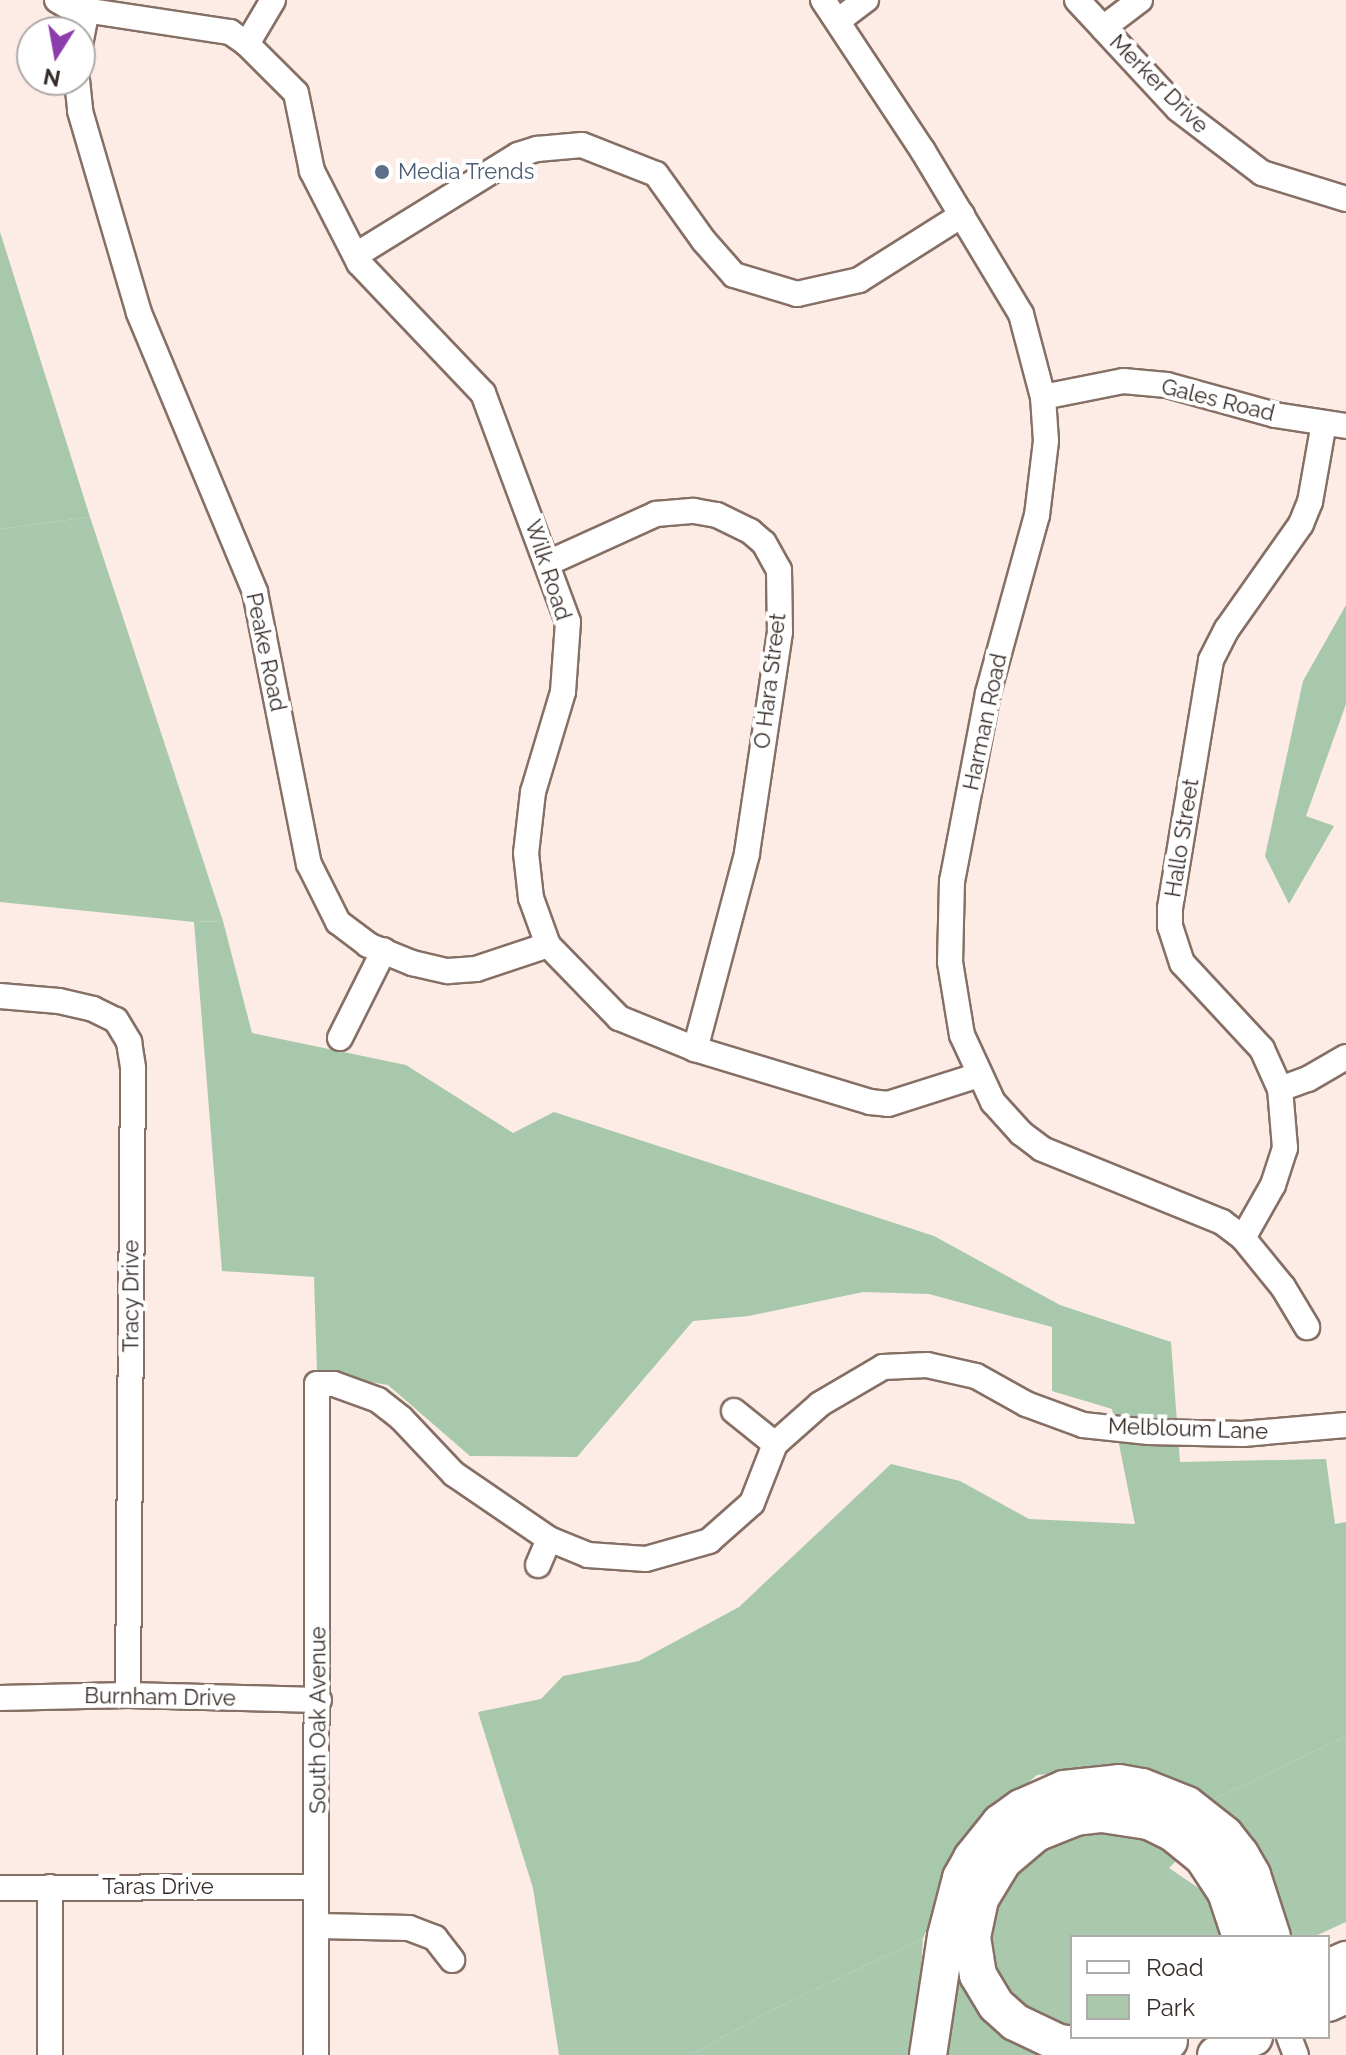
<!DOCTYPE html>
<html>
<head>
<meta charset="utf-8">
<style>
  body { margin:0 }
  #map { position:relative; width:1346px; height:2055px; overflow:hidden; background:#fcece5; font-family:Raleway,sans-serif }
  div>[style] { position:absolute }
  .green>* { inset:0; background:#a9c8ac }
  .forest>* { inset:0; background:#a7c8aa }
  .roads { filter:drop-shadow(2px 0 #866f65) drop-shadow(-2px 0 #866f65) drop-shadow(0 2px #866f65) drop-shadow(0 -2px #866f65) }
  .minor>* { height:24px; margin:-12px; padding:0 12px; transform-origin:12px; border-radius:12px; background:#fff }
  .highway>* { height:36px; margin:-18px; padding:0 18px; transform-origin:18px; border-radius:18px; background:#fff }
  .dots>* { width:22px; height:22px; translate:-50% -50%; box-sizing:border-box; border:4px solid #fff; border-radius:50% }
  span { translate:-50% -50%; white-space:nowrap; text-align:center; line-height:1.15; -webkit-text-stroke:8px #fff; paint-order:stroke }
  .street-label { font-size:22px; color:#362c28 }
  .service-label { font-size:22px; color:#4e5e75 }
  .left { translate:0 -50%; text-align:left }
  .legend { position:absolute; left:1070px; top:1935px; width:260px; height:104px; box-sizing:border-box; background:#fff; border:2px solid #afaba9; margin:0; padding:10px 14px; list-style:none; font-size:24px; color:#362c28 }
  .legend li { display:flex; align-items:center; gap:16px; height:40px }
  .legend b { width:40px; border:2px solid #afaba9 }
  .north { position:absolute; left:16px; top:16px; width:80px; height:80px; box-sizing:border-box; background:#fff; border:2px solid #afaba9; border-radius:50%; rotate:191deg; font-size:22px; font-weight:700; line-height:32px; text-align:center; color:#362c28 }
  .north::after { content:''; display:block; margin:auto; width:28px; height:36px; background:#8d3cab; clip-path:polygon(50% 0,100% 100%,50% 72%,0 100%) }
</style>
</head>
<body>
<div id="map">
  <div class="green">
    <div style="clip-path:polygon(90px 517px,223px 921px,194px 922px,0 902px,0 529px)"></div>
    <div style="clip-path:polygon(1346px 1736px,1346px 1922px,1313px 1937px,1288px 1937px,1257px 1848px,1212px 1800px)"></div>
    <div style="clip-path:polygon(1096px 1825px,1137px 1829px,1181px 1856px,1169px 1868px,1209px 1895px,1224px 1937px,1072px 1937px,1072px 2035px,1040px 2026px,988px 1975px,992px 1898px,1035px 1848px)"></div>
    <div style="clip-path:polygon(960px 1929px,968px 1975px,1068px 2055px,938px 2055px)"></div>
    <div style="clip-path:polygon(923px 1938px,916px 2055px,690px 2055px,774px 2009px)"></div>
  </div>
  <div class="forest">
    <div style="clip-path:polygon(0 232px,90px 517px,0 529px)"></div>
    <div style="clip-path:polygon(1346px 605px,1346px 704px,1306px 816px,1334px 826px,1289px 904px,1265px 856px,1303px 681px)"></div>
    <div style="clip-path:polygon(223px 921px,252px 1033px,406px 1065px,513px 1133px,554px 1112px,934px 1236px,1060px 1305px,1171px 1342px,1180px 1462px,1326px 1459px,1335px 1524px,1346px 1522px,1346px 1736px,1212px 1800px,1132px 1767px,1037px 1775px,966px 1836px,923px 1938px,774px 2009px,690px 2055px,559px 2055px,533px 1888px,478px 1712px,541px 1699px,563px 1676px,639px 1661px,739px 1607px,891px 1464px,960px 1481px,1029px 1519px,1135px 1524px,1112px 1409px,1052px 1391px,1052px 1327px,929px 1294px,863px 1292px,749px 1316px,693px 1321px,577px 1457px,470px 1456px,388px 1385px,317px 1373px,314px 1277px,222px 1271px,194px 922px)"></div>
  </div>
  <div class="roads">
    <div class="minor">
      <div style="left:57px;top:0;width:16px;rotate:30deg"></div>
      <div style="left:71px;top:8px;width:161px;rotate:8.6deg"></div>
      <div style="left:230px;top:32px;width:21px;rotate:35deg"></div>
      <div style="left:247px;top:44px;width:69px;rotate:45deg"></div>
      <div style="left:296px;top:93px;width:80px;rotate:78.4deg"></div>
      <div style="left:312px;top:171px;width:103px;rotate:62.9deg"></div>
      <div style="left:359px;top:263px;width:180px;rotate:46.4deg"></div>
      <div style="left:483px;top:393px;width:244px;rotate:69.6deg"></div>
      <div style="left:568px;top:622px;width:70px;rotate:94.1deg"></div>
      <div style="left:563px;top:692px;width:104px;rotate:106.7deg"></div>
      <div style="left:533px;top:792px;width:61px;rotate:96.5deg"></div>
      <div style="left:526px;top:853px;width:45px;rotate:83.7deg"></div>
      <div style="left:531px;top:898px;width:50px;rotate:70.1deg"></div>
      <div style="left:548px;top:945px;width:102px;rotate:45.8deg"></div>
      <div style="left:619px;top:1018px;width:82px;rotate:22.2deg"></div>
      <div style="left:695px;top:1049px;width:183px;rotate:16.8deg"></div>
      <div style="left:870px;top:1102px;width:18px;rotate:6deg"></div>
      <div style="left:888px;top:1104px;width:96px;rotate:-17.7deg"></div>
      <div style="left:823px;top:0;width:181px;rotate:56.5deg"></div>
      <div style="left:923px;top:151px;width:190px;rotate:59deg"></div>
      <div style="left:1021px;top:314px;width:86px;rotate:75.2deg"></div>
      <div style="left:1043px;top:397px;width:44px;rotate:86.1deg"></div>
      <div style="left:1046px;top:441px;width:75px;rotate:96.9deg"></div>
      <div style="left:1037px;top:515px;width:185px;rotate:105.4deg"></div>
      <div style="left:988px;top:693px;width:191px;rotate:100.8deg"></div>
      <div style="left:952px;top:881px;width:81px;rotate:91.4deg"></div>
      <div style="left:950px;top:962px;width:74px;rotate:80.7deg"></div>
      <div style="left:962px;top:1035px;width:74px;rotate:65.2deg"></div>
      <div style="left:993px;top:1102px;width:42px;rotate:47.9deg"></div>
      <div style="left:1021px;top:1133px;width:26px;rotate:37deg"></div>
      <div style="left:1042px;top:1149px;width:194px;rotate:22.1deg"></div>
      <div style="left:1222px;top:1222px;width:26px;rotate:37deg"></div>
      <div style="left:1243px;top:1238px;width:63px;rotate:50.8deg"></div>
      <div style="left:1283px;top:1287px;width:47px;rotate:59deg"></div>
      <div style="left:1077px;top:0;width:38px;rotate:47deg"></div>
      <div style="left:1140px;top:0;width:46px;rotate:142.9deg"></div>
      <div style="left:1103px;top:28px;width:110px;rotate:47.2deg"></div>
      <div style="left:1178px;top:109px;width:106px;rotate:37.3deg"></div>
      <div style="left:1262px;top:173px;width:88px;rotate:17.2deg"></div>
      <div style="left:839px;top:20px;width:34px;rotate:-37deg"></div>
      <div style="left:247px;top:44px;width:51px;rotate:-59.4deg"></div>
      <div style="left:80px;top:45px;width:36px;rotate:-79deg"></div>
      <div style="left:77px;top:80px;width:31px;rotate:84deg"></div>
      <div style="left:80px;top:111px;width:210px;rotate:73.7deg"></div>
      <div style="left:139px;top:313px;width:302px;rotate:67.4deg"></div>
      <div style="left:255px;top:592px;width:277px;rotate:78.8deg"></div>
      <div style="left:309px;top:864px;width:65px;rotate:63.4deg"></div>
      <div style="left:338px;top:922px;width:38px;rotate:37deg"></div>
      <div style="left:368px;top:945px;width:48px;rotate:22.2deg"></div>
      <div style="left:412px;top:963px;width:37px;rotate:13deg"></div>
      <div style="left:448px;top:971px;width:28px;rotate:-4deg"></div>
      <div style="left:476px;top:969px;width:76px;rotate:-18.4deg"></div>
      <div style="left:356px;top:255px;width:190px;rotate:-31.7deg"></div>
      <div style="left:518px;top:155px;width:20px;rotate:-18deg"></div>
      <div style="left:537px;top:149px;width:45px;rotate:-5.1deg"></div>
      <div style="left:582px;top:145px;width:79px;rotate:21.4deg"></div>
      <div style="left:656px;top:174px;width:82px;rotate:54.4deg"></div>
      <div style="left:704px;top:241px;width:45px;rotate:48.6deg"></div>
      <div style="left:734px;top:275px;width:66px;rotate:16.8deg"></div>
      <div style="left:797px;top:294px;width:64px;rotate:-12.7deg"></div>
      <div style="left:859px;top:280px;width:122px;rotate:-32.3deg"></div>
      <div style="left:1043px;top:397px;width:82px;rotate:-11.3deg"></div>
      <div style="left:1123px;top:381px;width:44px;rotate:5.2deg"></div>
      <div style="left:1167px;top:385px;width:112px;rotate:15.5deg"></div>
      <div style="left:1275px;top:415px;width:72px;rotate:8.8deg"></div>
      <div style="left:548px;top:563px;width:119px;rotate:-24.4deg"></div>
      <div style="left:656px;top:514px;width:38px;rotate:-5deg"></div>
      <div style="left:694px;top:511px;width:23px;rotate:10deg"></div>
      <div style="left:717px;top:515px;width:37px;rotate:26deg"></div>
      <div style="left:750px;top:531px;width:18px;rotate:41deg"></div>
      <div style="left:764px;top:543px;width:31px;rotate:61deg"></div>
      <div style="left:779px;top:570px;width:62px;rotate:89.1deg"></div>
      <div style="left:780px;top:632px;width:224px;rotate:98.5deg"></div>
      <div style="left:747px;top:854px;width:202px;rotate:104.9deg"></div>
      <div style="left:0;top:996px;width:59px;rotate:4.8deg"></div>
      <div style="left:59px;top:1001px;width:35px;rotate:13deg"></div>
      <div style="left:93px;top:1009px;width:25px;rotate:26deg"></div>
      <div style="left:116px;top:1020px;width:26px;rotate:59deg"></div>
      <div style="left:129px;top:1042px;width:26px;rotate:81deg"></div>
      <div style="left:133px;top:1068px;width:627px;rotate:90.46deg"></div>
      <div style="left:340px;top:1038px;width:98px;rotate:-63.4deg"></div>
      <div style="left:1280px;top:1089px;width:30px;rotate:-20deg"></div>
      <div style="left:1308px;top:1079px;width:44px;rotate:-30.1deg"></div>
      <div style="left:1243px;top:1238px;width:61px;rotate:-60.5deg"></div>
      <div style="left:1273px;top:1185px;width:39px;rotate:-72deg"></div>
      <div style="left:1285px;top:1148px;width:59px;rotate:-94.8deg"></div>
      <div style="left:1280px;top:1089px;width:44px;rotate:-114.2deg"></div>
      <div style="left:1262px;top:1049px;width:117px;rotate:-132.9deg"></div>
      <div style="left:1182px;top:963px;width:39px;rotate:-108deg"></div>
      <div style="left:1170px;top:926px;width:18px;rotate:-90deg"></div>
      <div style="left:1170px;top:908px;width:251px;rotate:-80.6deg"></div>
      <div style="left:1211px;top:660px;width:35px;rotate:-63deg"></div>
      <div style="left:1227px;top:629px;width:128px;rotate:-54.8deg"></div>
      <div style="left:1301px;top:524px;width:24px;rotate:-68deg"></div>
      <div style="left:1310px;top:502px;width:80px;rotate:-80deg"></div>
      <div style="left:734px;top:1411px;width:53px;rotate:38.8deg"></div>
      <div style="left:538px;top:1565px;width:28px;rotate:-67deg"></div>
      <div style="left:0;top:1698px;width:128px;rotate:-1.3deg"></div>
      <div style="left:128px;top:1695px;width:191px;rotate:1.5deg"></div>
      <div style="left:50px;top:1887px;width:168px;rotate:90deg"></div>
      <div style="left:0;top:1888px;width:316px;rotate:-0.2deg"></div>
      <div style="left:319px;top:1926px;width:90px;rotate:1.3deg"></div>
      <div style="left:409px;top:1928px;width:28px;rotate:21deg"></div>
      <div style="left:435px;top:1938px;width:28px;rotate:52deg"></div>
      <div style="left:1289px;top:2037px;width:19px;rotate:69deg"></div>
      <div style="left:316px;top:2055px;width:671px;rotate:-89.91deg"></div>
      <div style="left:317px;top:1384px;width:17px"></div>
      <div style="left:334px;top:1384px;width:47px;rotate:20deg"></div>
      <div style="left:378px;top:1400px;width:29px;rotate:38deg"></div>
      <div style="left:401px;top:1418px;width:77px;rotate:46.6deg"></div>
      <div style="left:454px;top:1474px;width:115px;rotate:34.4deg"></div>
      <div style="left:549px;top:1539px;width:42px;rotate:22.3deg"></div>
      <div style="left:588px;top:1555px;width:58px;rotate:3.9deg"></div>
      <div style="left:646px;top:1559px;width:66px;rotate:-15.9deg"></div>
      <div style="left:709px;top:1541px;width:57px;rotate:-41.5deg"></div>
      <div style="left:752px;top:1503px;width:63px;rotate:-68.7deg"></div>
      <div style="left:775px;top:1444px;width:60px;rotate:-41.6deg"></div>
      <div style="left:820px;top:1404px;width:73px;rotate:-30.4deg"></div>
      <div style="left:883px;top:1367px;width:44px;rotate:-2.6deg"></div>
      <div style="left:927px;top:1365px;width:50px;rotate:12.7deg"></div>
      <div style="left:976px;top:1376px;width:57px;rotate:29.2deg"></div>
      <div style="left:1026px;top:1404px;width:61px;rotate:20.2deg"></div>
      <div style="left:1083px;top:1425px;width:66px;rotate:6.1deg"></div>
      <div style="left:1149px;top:1432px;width:94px;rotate:1.2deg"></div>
      <div style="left:1243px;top:1434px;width:103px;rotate:-5deg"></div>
    </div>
    <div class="highway">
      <div style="left:1328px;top:1968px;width:20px;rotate:-24deg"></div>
      <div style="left:1328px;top:2003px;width:20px;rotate:-24deg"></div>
      <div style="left:1169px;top:2041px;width:78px;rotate:176.3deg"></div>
      <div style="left:1091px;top:2046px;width:32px;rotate:-175deg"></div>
      <div style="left:1059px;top:2043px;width:49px;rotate:-154.5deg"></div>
      <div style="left:1015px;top:2022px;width:25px;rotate:-138deg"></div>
      <div style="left:996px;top:2005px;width:35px;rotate:-121deg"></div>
      <div style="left:978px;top:1975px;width:38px;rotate:-99deg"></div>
      <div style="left:972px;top:1937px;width:39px;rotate:-78deg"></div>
      <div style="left:980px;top:1899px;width:44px;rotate:-58.8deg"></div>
      <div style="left:1003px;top:1861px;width:43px;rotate:-40.3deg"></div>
      <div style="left:1036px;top:1833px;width:43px;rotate:-21.8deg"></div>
      <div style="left:1076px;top:1817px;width:26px;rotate:-7deg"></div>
      <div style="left:1102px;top:1814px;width:48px;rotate:8.5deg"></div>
      <div style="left:1149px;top:1821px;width:25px;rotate:26deg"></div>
      <div style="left:1172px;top:1832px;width:40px;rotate:39deg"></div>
      <div style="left:1203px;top:1857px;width:42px;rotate:56.7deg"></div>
      <div style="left:1226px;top:1892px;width:47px;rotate:71.6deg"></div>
      <div style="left:928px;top:2055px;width:120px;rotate:-81.4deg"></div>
      <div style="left:946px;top:1936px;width:60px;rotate:-75.5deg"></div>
      <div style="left:961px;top:1878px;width:23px;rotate:-61deg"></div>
      <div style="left:972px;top:1858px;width:45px;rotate:-51.3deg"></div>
      <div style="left:1000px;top:1823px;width:26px;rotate:-36deg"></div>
      <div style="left:1021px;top:1808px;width:47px;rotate:-23.8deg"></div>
      <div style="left:1064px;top:1789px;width:55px;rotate:-6.2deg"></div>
      <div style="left:1119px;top:1783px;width:23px;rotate:10deg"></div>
      <div style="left:1142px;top:1787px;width:48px;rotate:21.8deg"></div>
      <div style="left:1187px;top:1805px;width:48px;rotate:38.3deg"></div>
      <div style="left:1225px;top:1835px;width:24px;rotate:52deg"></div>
      <div style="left:1240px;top:1854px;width:24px;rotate:60deg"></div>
      <div style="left:1252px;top:1875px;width:65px;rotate:72.1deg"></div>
      <div style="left:1216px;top:2055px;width:42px;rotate:-25.3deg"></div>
    </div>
  </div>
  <div class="dots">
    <div style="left:382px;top:172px;background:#5c6f8a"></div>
  </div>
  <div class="street-label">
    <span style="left:1159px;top:84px;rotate:45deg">Merker Drive</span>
    <span style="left:1218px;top:400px;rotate:14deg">Gales Road</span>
    <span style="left:548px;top:570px;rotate:72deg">Wilk Road</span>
    <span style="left:266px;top:652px;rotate:78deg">Peake Road</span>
    <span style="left:770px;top:681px;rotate:-83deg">O Hara Street</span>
    <span style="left:985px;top:722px;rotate:-78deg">Harman Road</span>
    <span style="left:1182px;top:838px;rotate:-81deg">Hallo Street</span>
    <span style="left:131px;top:1296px;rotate:-90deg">Tracy Drive</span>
    <span style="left:1188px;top:1429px;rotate:2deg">Melbloum Lane</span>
    <span style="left:160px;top:1697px;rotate:1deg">Burnham Drive</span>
    <span style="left:318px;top:1720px;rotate:-90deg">South Oak Avenue</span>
    <span style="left:158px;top:1887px">Taras Drive</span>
  </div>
  <div class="service-label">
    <span class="left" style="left:398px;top:172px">Media Trends</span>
  </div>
  <ul class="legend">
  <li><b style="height:10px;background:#fff"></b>Road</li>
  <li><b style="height:22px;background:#a9c8ac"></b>Park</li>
  </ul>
  <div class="north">N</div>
</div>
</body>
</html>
